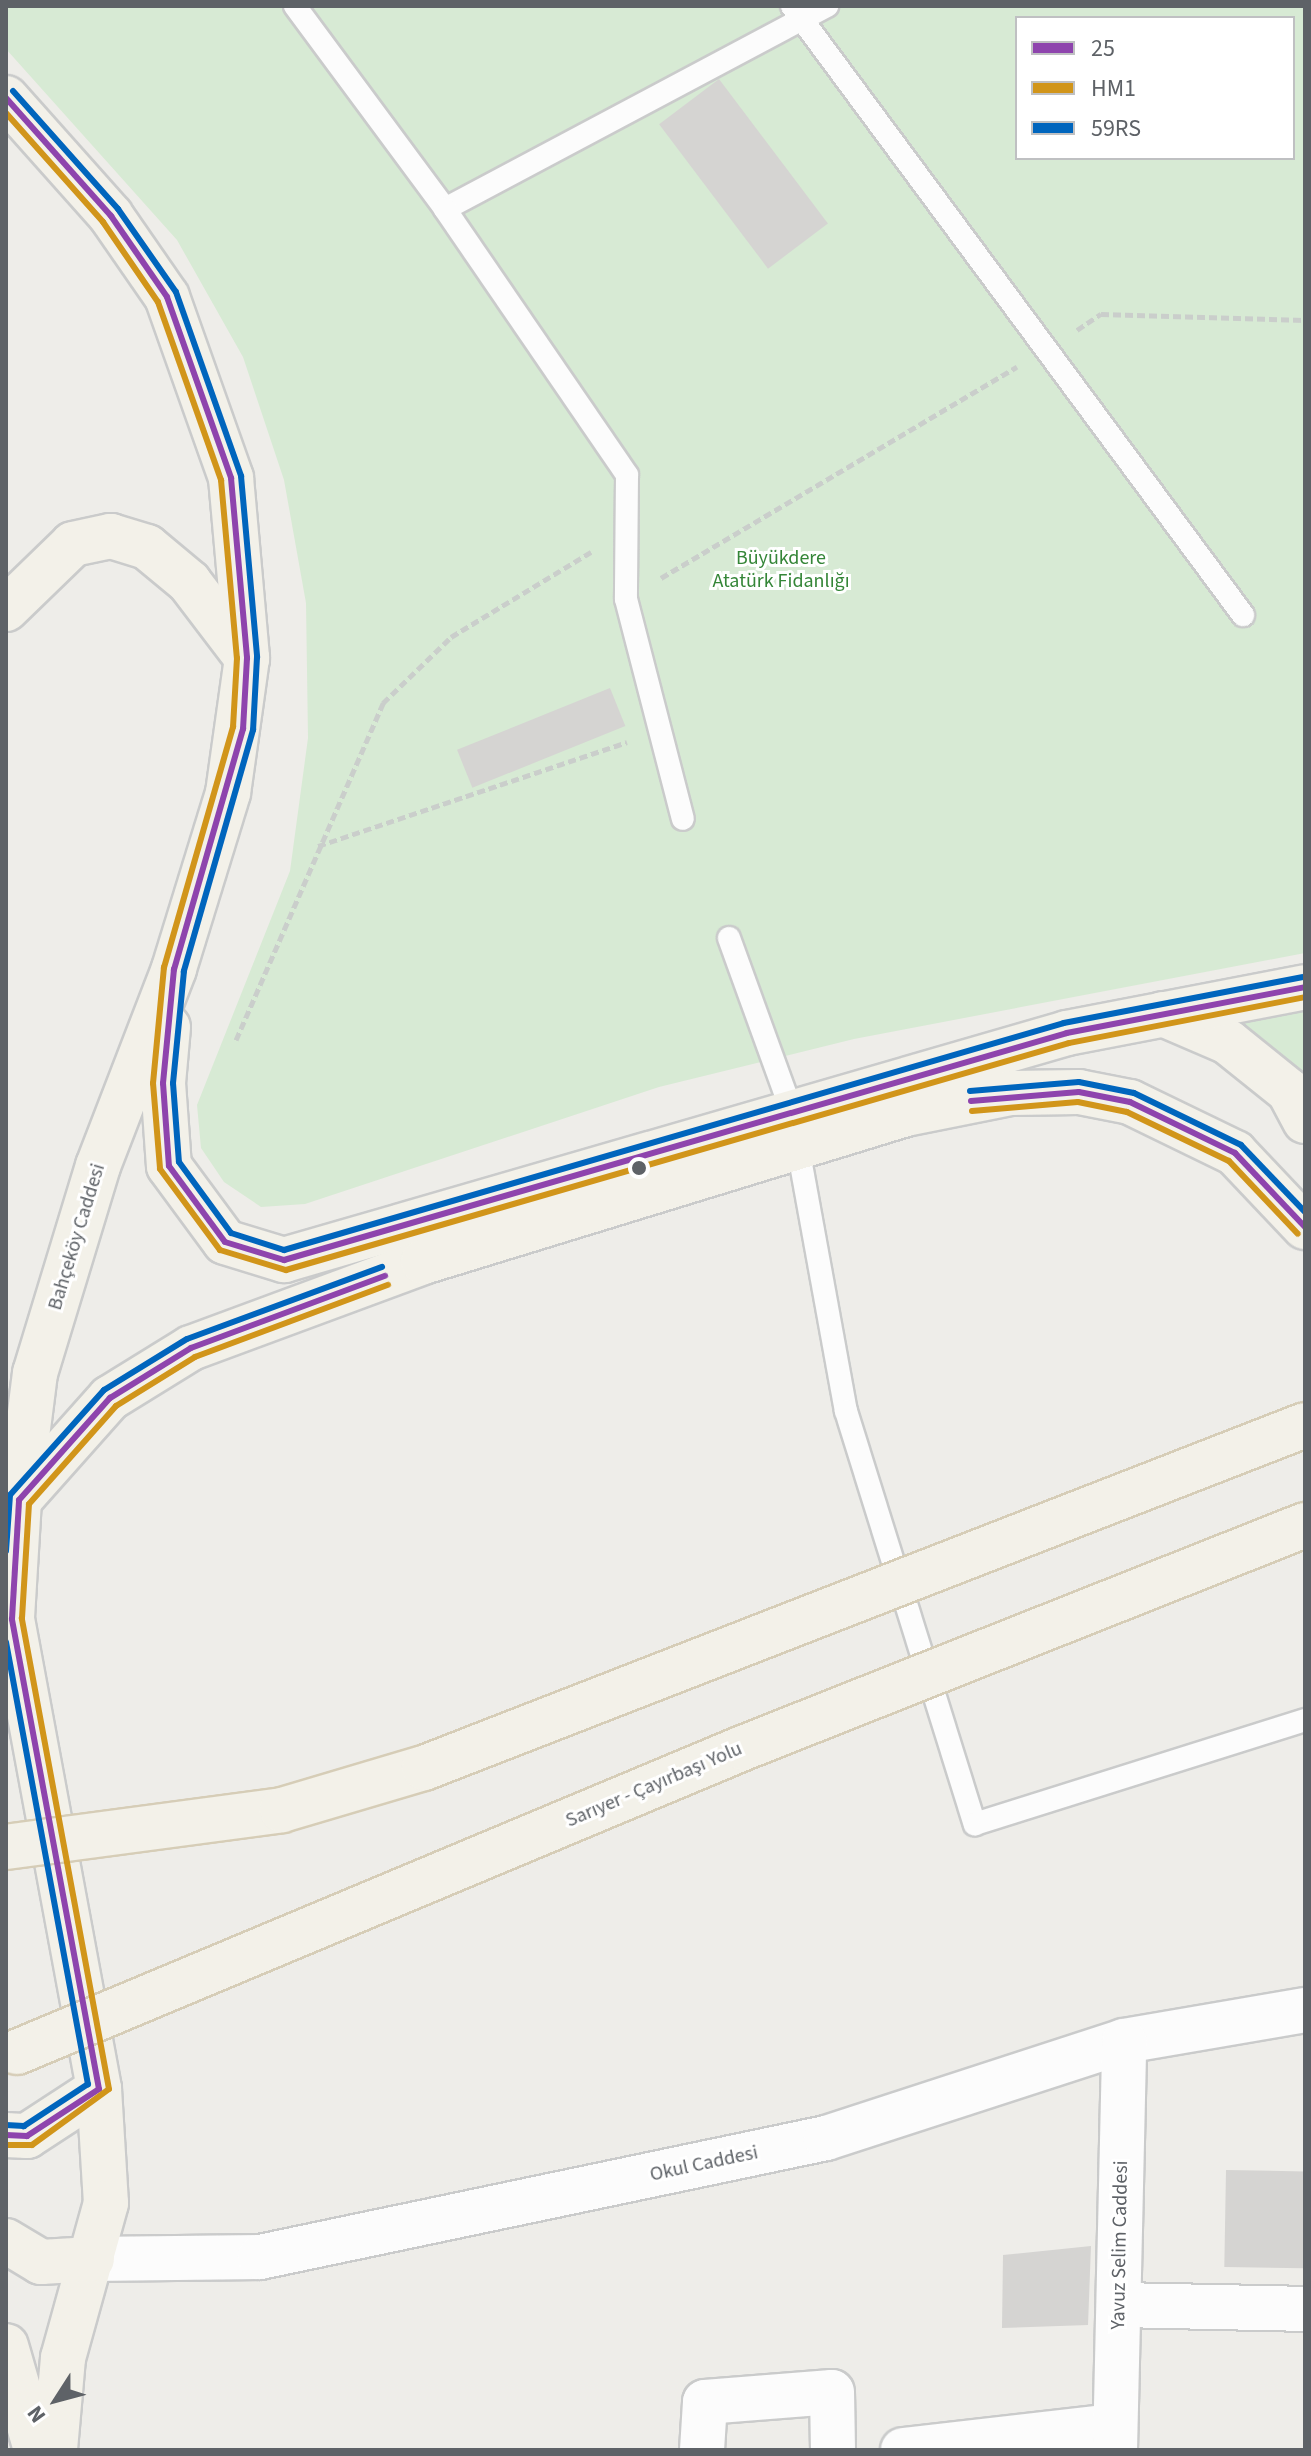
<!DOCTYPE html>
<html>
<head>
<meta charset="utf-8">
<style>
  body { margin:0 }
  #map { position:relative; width:1311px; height:2456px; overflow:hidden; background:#eeede9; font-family:"Source Sans 3",sans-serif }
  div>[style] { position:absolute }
  .green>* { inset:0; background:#d7ead4 }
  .building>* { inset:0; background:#d5d4d2; transform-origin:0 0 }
  .path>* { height:5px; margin-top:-2.5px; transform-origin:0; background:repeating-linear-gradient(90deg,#cacecb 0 8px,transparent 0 12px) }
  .roads { filter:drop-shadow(2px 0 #cacbcb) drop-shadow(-2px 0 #cacbcb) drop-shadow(0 2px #cacbcb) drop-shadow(0 -2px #cacbcb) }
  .lane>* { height:22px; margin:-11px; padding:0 11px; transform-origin:11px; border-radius:11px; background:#fcfcfc }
  .street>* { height:44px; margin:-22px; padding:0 22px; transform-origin:22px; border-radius:22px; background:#fcfcfc }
  .primary>* { height:44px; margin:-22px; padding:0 22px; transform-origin:22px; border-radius:22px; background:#f3f1e9 }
  .bridges { filter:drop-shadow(2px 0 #d6cdb7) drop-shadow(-2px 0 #d6cdb7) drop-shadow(0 2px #d6cdb7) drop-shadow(0 -2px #d6cdb7) }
  .primary-bridge>* { height:44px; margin:-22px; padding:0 22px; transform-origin:22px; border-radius:22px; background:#f3f1e9 }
  .bus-1>* { height:6px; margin:-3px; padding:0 3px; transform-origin:3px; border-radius:3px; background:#8e44ad }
  .bus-2>* { height:6px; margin:-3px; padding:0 3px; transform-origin:3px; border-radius:3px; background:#d1951a }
  .bus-3>* { height:6px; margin:-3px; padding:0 3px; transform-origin:3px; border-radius:3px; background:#0065bd }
  .dots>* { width:22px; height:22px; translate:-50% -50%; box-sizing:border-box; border:4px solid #fff; border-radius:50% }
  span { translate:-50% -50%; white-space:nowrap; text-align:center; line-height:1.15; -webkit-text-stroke:6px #fff; paint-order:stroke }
  .park-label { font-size:20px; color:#358638 }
  .street-label { font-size:20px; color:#5e6267 }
  .frame { position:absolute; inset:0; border:8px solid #5e6267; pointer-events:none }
  .legend { position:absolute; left:1015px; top:16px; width:280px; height:144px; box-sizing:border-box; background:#fff; border:2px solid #bfc0c2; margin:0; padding:10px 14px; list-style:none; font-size:24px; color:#5e6267 }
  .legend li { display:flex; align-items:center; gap:16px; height:40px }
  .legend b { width:40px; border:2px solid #bfc0c2 }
  .north { position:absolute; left:16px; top:2360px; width:80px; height:80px; -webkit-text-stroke:6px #fff; paint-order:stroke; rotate:234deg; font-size:22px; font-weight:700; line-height:32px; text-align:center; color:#5e6267 }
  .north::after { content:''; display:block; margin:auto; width:28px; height:36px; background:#5e6267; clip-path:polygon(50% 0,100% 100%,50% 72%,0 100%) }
</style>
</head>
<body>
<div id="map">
  <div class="green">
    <div style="clip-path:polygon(evenodd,6px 6px,1305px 6px,1305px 953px,854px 1039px,659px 1087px,305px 1204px,261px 1207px,224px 1182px,201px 1148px,197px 1105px,290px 871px,308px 738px,306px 603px,284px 480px,243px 357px,177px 240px,6px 49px,6px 6px,1017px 18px,1293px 18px,1293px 158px,1017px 158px,1017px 18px)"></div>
    <div style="clip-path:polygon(1305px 1005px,1305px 1114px,1265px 1044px,1235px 1018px)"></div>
  </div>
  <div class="building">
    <div style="left:719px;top:79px;width:181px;height:75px;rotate:53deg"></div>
    <div style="left:610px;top:688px;width:41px;height:165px;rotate:68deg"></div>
    <div style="left:1226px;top:2170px;width:79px;height:97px;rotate:1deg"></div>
    <div style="clip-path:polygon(1091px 2246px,1088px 2325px,1002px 2328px,1003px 2255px)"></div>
  </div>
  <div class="path">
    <div style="left:1077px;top:330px;width:29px;rotate:-34deg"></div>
    <div style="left:1101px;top:314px;width:204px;rotate:1.7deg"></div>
    <div style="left:661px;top:578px;width:414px;rotate:-30.7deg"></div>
    <div style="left:318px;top:846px;width:326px;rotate:-18.6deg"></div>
    <div style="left:236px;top:1040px;width:368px;rotate:-66.4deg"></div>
    <div style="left:383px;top:703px;width:95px;rotate:-44.1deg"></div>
    <div style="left:451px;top:637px;width:164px;rotate:-31.3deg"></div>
  </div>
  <div class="roads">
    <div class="lane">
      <div style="left:295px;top:6px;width:252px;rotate:53.5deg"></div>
      <div style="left:445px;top:209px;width:433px;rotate:-28deg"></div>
      <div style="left:792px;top:6px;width:758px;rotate:53.48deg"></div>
      <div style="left:445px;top:209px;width:322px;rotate:55.6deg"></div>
      <div style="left:627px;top:475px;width:124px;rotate:90.5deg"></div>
      <div style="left:626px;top:599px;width:227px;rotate:75.5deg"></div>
      <div style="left:729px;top:938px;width:182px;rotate:70.1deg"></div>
      <div style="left:791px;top:1109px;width:307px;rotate:79.7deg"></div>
      <div style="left:846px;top:1411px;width:433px;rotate:72.7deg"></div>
      <div style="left:975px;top:1824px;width:346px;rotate:-17.5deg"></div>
    </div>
    <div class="street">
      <div style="left:92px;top:2259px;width:168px;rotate:-0.7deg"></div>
      <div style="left:260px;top:2257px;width:578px;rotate:-11.87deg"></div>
      <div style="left:826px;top:2138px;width:313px;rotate:-18deg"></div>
      <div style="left:1124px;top:2041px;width:184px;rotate:-9.7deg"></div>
      <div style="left:1119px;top:2305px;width:186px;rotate:1.2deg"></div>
      <div style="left:702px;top:2450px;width:48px;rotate:-86.4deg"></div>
      <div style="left:705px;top:2402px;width:127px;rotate:-4.5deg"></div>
      <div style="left:832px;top:2392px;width:58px;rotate:89deg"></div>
      <div style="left:903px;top:2450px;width:213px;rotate:-6.5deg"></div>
      <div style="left:1115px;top:2450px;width:409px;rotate:-88.7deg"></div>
    </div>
    <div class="primary">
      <div style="left:6px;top:98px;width:158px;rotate:48.3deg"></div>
      <div style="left:111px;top:216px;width:98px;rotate:55.3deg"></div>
      <div style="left:167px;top:297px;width:192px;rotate:70.5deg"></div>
      <div style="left:231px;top:478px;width:181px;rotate:84.9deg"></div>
      <div style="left:247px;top:658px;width:136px;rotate:98deg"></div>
      <div style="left:228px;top:793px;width:184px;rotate:107.1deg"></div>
      <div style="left:174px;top:969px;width:211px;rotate:111.1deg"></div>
      <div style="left:98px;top:1166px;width:216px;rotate:106.9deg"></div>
      <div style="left:35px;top:1373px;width:128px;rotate:97.2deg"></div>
      <div style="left:19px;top:1500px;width:119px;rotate:93.4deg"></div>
      <div style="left:12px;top:1619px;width:478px;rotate:79.5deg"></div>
      <div style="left:99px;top:2089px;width:114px;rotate:86.5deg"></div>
      <div style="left:106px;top:2203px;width:161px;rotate:105.5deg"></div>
      <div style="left:63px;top:2358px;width:92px;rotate:95deg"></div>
      <div style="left:6px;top:609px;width:93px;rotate:-44.1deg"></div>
      <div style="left:73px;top:544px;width:39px;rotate:-12deg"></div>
      <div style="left:111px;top:536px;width:38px;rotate:17deg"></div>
      <div style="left:147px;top:547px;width:55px;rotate:39.8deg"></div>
      <div style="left:189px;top:582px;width:96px;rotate:52.7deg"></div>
      <div style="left:1163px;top:1014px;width:71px;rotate:23.3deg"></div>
      <div style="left:1228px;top:1042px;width:78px;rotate:38.8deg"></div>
      <div style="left:1289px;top:1091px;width:34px;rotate:62deg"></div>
      <div style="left:168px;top:1027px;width:56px;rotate:95.1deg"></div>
      <div style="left:163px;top:1083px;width:83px;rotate:85.9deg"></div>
      <div style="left:169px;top:1166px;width:94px;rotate:53.6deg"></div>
      <div style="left:225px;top:1242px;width:62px;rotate:17deg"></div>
      <div style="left:284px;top:1260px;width:815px;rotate:-16.17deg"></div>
      <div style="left:1067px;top:1033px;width:242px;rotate:-10.9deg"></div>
      <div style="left:19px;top:1500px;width:137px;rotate:-48.3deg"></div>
      <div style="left:110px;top:1398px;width:95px;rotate:-31.7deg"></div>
      <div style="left:191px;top:1348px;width:247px;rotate:-20.3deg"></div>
      <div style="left:423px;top:1262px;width:505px;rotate:-17.04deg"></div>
      <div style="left:906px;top:1114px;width:107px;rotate:-11.3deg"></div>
      <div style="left:1011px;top:1093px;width:68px;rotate:-0.8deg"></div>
      <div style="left:1079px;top:1092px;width:52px;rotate:11.1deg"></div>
      <div style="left:1130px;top:1102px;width:117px;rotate:25.9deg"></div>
      <div style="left:1235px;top:1153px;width:102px;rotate:46.6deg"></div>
      <div style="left:6px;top:2135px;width:21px;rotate:3deg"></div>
      <div style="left:27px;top:2136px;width:86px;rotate:-33.1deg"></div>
      <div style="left:6px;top:2241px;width:41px;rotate:31deg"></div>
      <div style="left:41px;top:2262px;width:51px;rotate:-3.4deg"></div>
      <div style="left:6px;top:2346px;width:108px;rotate:73.9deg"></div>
    </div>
  </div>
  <div class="bridges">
    <div class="primary-bridge">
      <div style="left:6px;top:1847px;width:278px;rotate:-7.6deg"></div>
      <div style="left:282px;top:1810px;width:148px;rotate:-16.5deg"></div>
      <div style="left:424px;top:1768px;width:945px;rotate:-21.27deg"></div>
      <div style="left:17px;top:2052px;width:787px;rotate:-22.72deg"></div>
      <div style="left:743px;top:1748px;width:605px;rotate:-21.64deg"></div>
    </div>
  </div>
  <div class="bus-1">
    <div style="left:6px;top:98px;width:158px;rotate:48.3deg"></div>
    <div style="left:111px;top:216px;width:98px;rotate:55.3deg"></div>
    <div style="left:167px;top:297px;width:192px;rotate:70.5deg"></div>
    <div style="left:231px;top:478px;width:181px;rotate:84.9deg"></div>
    <div style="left:247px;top:658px;width:71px;rotate:93.2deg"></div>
    <div style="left:243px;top:729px;width:250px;rotate:106deg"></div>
    <div style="left:174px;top:969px;width:115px;rotate:95.5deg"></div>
    <div style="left:163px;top:1083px;width:83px;rotate:85.9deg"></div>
    <div style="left:169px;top:1166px;width:94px;rotate:53.6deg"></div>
    <div style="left:225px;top:1242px;width:62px;rotate:17deg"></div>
    <div style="left:284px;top:1260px;width:815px;rotate:-16.17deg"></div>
    <div style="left:1067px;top:1033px;width:242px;rotate:-10.9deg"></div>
    <div style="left:971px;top:1101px;width:108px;rotate:-4.8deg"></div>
    <div style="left:1079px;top:1092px;width:52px;rotate:11.1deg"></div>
    <div style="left:1130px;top:1102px;width:117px;rotate:25.9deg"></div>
    <div style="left:1235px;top:1153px;width:102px;rotate:46.6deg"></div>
    <div style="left:6px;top:2135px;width:21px;rotate:3deg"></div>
    <div style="left:27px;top:2136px;width:86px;rotate:-33.1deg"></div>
    <div style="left:99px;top:2089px;width:478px;rotate:-100.5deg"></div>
    <div style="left:12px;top:1619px;width:119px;rotate:-86.6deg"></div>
    <div style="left:19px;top:1500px;width:137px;rotate:-48.3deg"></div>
    <div style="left:110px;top:1398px;width:95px;rotate:-31.7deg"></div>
    <div style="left:191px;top:1348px;width:207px;rotate:-20.4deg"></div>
  </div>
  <div class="bus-2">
    <div style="left:6px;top:113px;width:146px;rotate:48.3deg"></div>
    <div style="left:103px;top:222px;width:97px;rotate:55.5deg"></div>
    <div style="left:158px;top:302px;width:189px;rotate:70.5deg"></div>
    <div style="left:221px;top:480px;width:179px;rotate:84.9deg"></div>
    <div style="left:237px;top:658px;width:69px;rotate:93.3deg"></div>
    <div style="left:233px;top:727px;width:250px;rotate:106deg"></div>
    <div style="left:164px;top:967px;width:117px;rotate:95.4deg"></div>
    <div style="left:153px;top:1083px;width:86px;rotate:85.3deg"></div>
    <div style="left:160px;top:1169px;width:101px;rotate:53.5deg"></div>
    <div style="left:220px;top:1250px;width:69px;rotate:16.9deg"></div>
    <div style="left:286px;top:1270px;width:815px;rotate:-16.17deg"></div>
    <div style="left:1069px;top:1043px;width:240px;rotate:-11deg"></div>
    <div style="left:972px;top:1111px;width:106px;rotate:-4.9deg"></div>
    <div style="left:1078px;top:1102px;width:50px;rotate:11.5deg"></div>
    <div style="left:1127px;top:1112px;width:113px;rotate:25.7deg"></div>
    <div style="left:1229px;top:1161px;width:100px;rotate:46.6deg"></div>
    <div style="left:6px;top:2145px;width:26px"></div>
    <div style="left:32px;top:2145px;width:95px;rotate:-36deg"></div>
    <div style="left:109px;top:2089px;width:479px;rotate:-100.5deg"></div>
    <div style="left:22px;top:1618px;width:114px;rotate:-86.5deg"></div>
    <div style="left:29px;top:1504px;width:131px;rotate:-48.4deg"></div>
    <div style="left:116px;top:1406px;width:93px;rotate:-31.8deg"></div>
    <div style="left:195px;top:1357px;width:206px;rotate:-20.5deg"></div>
  </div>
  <div class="bus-3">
    <div style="left:13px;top:91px;width:158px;rotate:48.3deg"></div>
    <div style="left:118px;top:209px;width:101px;rotate:55.1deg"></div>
    <div style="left:176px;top:292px;width:195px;rotate:70.5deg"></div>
    <div style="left:241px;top:476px;width:182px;rotate:84.9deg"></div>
    <div style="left:257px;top:657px;width:73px;rotate:93.1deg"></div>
    <div style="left:253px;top:730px;width:251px;rotate:106deg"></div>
    <div style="left:184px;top:971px;width:113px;rotate:95.6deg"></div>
    <div style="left:173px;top:1083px;width:79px;rotate:85.7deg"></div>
    <div style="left:179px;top:1162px;width:88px;rotate:53.8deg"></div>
    <div style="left:231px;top:1233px;width:56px;rotate:17.8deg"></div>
    <div style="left:284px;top:1250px;width:812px;rotate:-16.23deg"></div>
    <div style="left:1064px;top:1023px;width:243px;rotate:-10.9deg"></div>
    <div style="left:970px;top:1091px;width:109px;rotate:-4.7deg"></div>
    <div style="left:1079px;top:1082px;width:56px;rotate:11.3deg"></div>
    <div style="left:1134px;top:1093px;width:119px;rotate:25.9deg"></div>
    <div style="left:1241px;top:1145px;width:93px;rotate:46.3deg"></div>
    <div style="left:6px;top:1551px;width:56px;rotate:-85.9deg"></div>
    <div style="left:10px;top:1495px;width:141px;rotate:-48.2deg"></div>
    <div style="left:104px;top:1390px;width:97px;rotate:-31.6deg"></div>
    <div style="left:187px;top:1339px;width:208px;rotate:-20.3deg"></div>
    <div style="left:6px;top:1642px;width:450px;rotate:79.5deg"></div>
    <div style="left:88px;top:2084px;width:77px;rotate:146.7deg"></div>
    <div style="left:24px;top:2126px;width:18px;rotate:-177deg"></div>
  </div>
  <div class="dots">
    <div style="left:639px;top:1168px;background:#5e6267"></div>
  </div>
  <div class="park-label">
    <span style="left:781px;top:570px">Büyükdere<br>Atatürk Fidanlığı</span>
  </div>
  <div class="street-label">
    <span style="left:77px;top:1237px;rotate:-73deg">Bahçeköy Caddesi</span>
    <span style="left:654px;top:1785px;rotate:-23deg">Sarıyer - Çayırbaşı Yolu</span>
    <span style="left:704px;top:2164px;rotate:-12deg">Okul Caddesi</span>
    <span style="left:1120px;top:2245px;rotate:-89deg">Yavuz Selim Caddesi</span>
  </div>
  <div class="frame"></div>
  <ul class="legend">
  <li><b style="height:10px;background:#8e44ad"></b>25</li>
  <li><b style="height:10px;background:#d1951a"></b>HM1</li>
  <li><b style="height:10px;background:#0065bd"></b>59RS</li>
  </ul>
  <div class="north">N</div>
</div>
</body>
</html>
